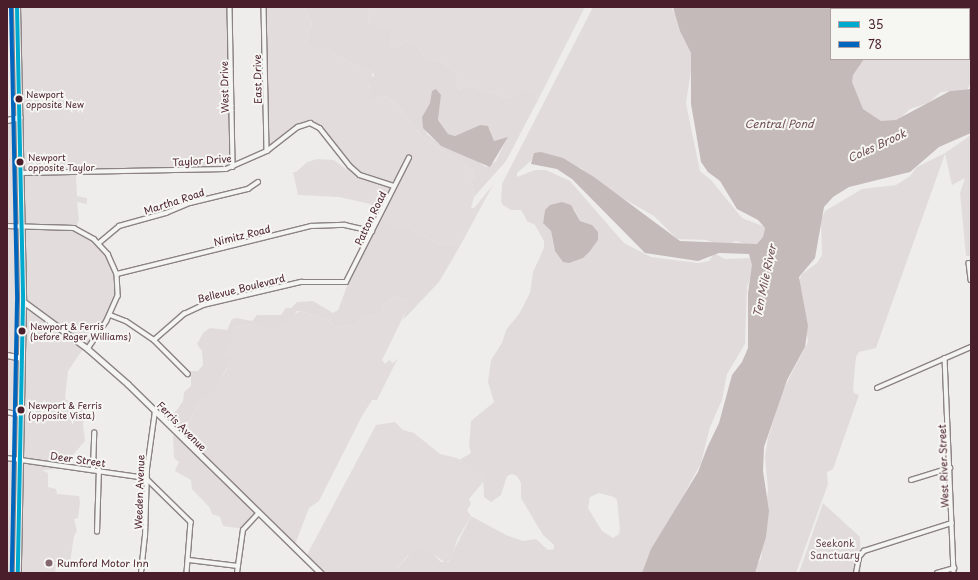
<!DOCTYPE html>
<html>
<head>
<meta charset="utf-8">
<style>
  body { margin:0 }
  #map { position:relative; width:978px; height:580px; overflow:hidden; background:#eeedeb; font-family:"Playpen Sans",sans-serif }
  div>[style] { position:absolute }
  .built>* { inset:0; background:#e2dddc }
  .green>* { inset:0; background:#e1dcdb }
  .water>* { inset:0; background:#c5baba }
  .roads { filter:drop-shadow(1px 0 #8c8385) drop-shadow(-1px 0 #8c8385) drop-shadow(0 1px #8c8385) drop-shadow(0 -1px #8c8385) }
  .minor>* { height:3.5px; margin:-1.75px; padding:0 1.75px; transform-origin:1.75px; border-radius:1.75px; background:#f4f4f2 }
  .tertiary>* { height:4.5px; margin:-2.25px; padding:0 2.25px; transform-origin:2.25px; border-radius:2.25px; background:#f4f4f2 }
  .primary>* { height:6px; margin:-3px; padding:0 3px; transform-origin:3px; border-radius:3px; background:#f4f4f2 }
  .bus-1>* { height:4px; margin:-2px; padding:0 2px; transform-origin:2px; border-radius:2px; background:#00a9ce }
  .bus-2>* { height:4px; margin:-2px; padding:0 2px; transform-origin:2px; border-radius:2px; background:#0065bd }
  .dots>* { width:11px; height:11px; translate:-50% -50%; box-sizing:border-box; border:2px solid #f6f6f2; border-radius:50% }
  span { translate:-50% -50%; white-space:nowrap; text-align:center; line-height:1.15; -webkit-text-stroke:4px #f6f6f2; paint-order:stroke }
  .bus-label { font-size:9px; color:#4a1f2b }
  .left { translate:0 -50%; text-align:left }
  .street-label { font-size:10px; color:#4a1f2b }
  .park-label { font-size:10px; color:#6d4b54 }
  .poi-label { font-size:10px; color:#4a1f2b }
  .water-label { font-size:11px; color:#6f4e56; font-style:italic }
  .frame { position:absolute; inset:0; border:8px solid #4a1f2b; pointer-events:none }
  .legend { position:absolute; left:830px; top:8px; width:140px; height:52px; box-sizing:border-box; background:#f6f6f2; border:1px solid #b1a0a2; margin:0; padding:5px 7px; list-style:none; font-size:12px; color:#4a1f2b }
  .legend li { display:flex; align-items:center; gap:8px; height:20px }
  .legend b { width:20px; border:1px solid #b1a0a2 }
</style>
</head>
<body>
<div id="map">
  <div class="built">
    <div style="clip-path:polygon(18px 7px,230px 7px,233px 168px,227px 171px,76px 174px,77px 196px,87px 198px,87px 204px,77px 202px,79px 220px,74px 231px,94px 242px,108px 260px,114px 276px,114px 295px,109px 311px,68px 371px,65px 399px,87px 410px,83px 424px,85px 441px,73px 455px,69px 455px,65px 467px,56px 466px,56px 469px,42px 470px,48px 473px,48px 487px,56px 489px,57px 494px,79px 496px,80px 502px,78px 518px,74px 519px,77px 531px,74px 536px,70px 563px,56px 564px,55px 573px,7px 573px,7px 458px,19px 460px,21px 416px,7px 412px,7px 122px,19px 119px)"></div>
    <div style="clip-path:polygon(264px 7px,304px 7px,312px 24px,305px 42px,313px 47px,324px 47px,346px 61px,373px 72px,369px 87px,374px 99px,386px 96px,395px 102px,421px 135px,472px 170px,475px 177px,468px 183px,473px 185px,474px 197px,471px 208px,474px 208px,493px 185px,460px 246px,437px 243px,404px 225px,395px 229px,379px 218px,383px 209px,370px 204px,339px 197px,298px 195px,293px 172px,296px 172px,307px 162px,317px 159px,334px 160px,346px 169px,349px 166px,319px 129px,312px 125px,303px 126px,268px 150px)"></div>
    <div style="clip-path:polygon(370px 7px,585px 7px,538px 100px,536px 95px,515px 94px,506px 98px,469px 86px,459px 89px,455px 83px,460px 75px,444px 64px,423px 55px,418px 44px,407px 40px,395px 48px,389px 47px,392px 35px,368px 22px)"></div>
    <div style="clip-path:polygon(396px 296px,409px 301px,409px 305px,382px 360px,385px 364px,389px 360px,393px 363px,398px 358px,377px 400px,372px 400px,362px 416px,319px 501px,309px 508px,294px 547px,259px 515px,244px 529px,223px 526px,220px 517px,212px 514px,210px 508px,192px 489px,191px 480px,175px 471px,179px 462px,174px 458px,173px 437px,182px 432px,202px 399px,214px 390px,222px 377px,227px 369px,224px 353px,234px 327px,253px 324px,263px 326px,301px 311px,330px 321px,336px 328px,349px 324px,355px 326px,360px 319px,382px 314px,384px 305px)"></div>
    <div style="clip-path:polygon(395px 422px,403px 430px,414px 433px,440px 454px,457px 458px,483px 477px,484px 481px,469px 499px,471px 504px,467px 510px,471px 516px,457px 540px,452px 556px,446px 563px,434px 555px,408px 555px,393px 573px,319px 573px,306px 560px,309px 551px,376px 425px)"></div>
  </div>
  <div class="green">
    <div style="clip-path:polygon(evenodd,304px 7px,370px 7px,368px 22px,390px 31px,392px 35px,389px 47px,395px 48px,407px 40px,418px 44px,423px 55px,444px 64px,460px 75px,455px 83px,459px 89px,469px 86px,506px 98px,524px 90px,534px 91px,538px 100px,506px 161px,474px 197px,473px 185px,468px 183px,475px 177px,472px 170px,421px 135px,395px 102px,386px 96px,370px 100px,369px 78px,374px 76px,373px 72px,346px 61px,324px 47px,313px 47px,305px 42px,312px 24px,304px 7px,440px 101px,438px 121px,448px 134px,455px 136px,480px 125px,490px 129px,491px 139px,494px 141px,507px 138px,496px 161px,486px 167px,478px 161px,441px 146px,427px 134px,422px 117px,430px 103px,440px 101px)"></div>
    <div style="clip-path:polygon(evenodd,593px 7px,671px 7px,683px 27px,693px 58px,686px 103px,700px 171px,711px 180px,742px 218px,765px 227px,762px 243px,751px 246px,736px 241px,722px 247px,706px 240px,677px 239px,654px 216px,607px 189px,581px 168px,533px 159px,517px 173px,517px 177px,535px 170px,546px 170px,570px 181px,624px 243px,651px 257px,698px 263px,709px 261px,714px 253px,725px 259px,752px 258px,753px 270px,747px 287px,745px 344px,727px 374px,722px 400px,710px 427px,701px 463px,671px 518px,649px 573px,393px 573px,416px 547px,434px 555px,441px 562px,448px 562px,471px 516px,506px 535px,523px 541px,536px 539px,548px 550px,554px 549px,554px 545px,543px 535px,521px 498px,521px 483px,517px 476px,512px 474px,507px 476px,501px 495px,491px 502px,484px 497px,483px 477px,459px 460px,471px 453px,469px 446px,471px 421px,494px 402px,488px 382px,491px 360px,502px 343px,506px 330px,519px 314px,530px 293px,533px 272px,544px 248px,544px 241px,535px 225px,527px 221px,521px 210px,511px 210px,503px 205px,501px 202px,502px 184px,593px 7px,574px 209px,580px 221px,592px 225px,560px 256px,554px 248px,551px 231px,543px 222px,545px 210px,574px 209px,593px 7px,599px 493px,614px 497px,617px 500px,620px 529px,619px 534px,613px 538px,602px 531px,588px 508px,590px 497px,599px 493px)"></div>
    <div style="clip-path:polygon(971px 7px,971px 80px,968px 89px,941px 92px,928px 103px,910px 109px,896px 122px,870px 124px,849px 85px,850px 78px,862px 59px,969px 59px,967px 9px)"></div>
    <div style="clip-path:polygon(971px 135px,971px 256px,966px 256px,960px 193px,965px 178px,952px 185px,945px 154px,876px 348px,859px 352px,856px 357px,853px 388px,854px 393px,859px 395px,833px 469px,827px 472px,828px 484px,796px 573px,750px 573px,761px 559px,768px 489px,765px 457px,768px 438px,782px 392px,808px 342px,799px 281px,802px 274px,817px 263px,822px 255px,821px 220px,825px 211px,862px 189px,896px 185px,910px 176px,917px 167px,945px 153px)"></div>
    <div style="clip-path:polygon(379px 218px,395px 228px,404px 225px,437px 243px,460px 246px,439px 282px,403px 320px,409px 301px,396px 296px,384px 305px,382px 314px,360px 319px,355px 326px,349px 324px,336px 328px,330px 321px,301px 311px,297px 311px,279px 327px,265px 328px,253px 324px,234px 327px,231px 344px,224px 355px,231px 356px,231px 360px,222px 377px,211px 396px,202px 399px,182px 432px,173px 437px,175px 433px,164px 422px,177px 410px,183px 401px,184px 392px,191px 386px,191px 377px,186px 371px,198px 371px,203px 365px,202px 351px,197px 344px,203px 333px,210px 328px,227px 330px,232px 319px,237px 318px,252px 321px,257px 315px,281px 315px,286px 308px,291px 308px,297px 302px,313px 301px,333px 313px,338px 310px,352px 273px)"></div>
    <div style="clip-path:polygon(823px 503px,860px 537px,861px 573px,799px 573px)"></div>
  </div>
  <div class="water">
    <div style="clip-path:polygon(673px 7px,967px 7px,831px 9px,831px 59px,864px 59px,853px 75px,852px 82px,863px 109px,881px 121px,896px 120px,950px 91px,971px 89px,971px 133px,939px 147px,910px 172px,849px 187px,833px 197px,824px 207px,815px 258px,799px 277px,808px 326px,805px 347px,787px 380px,764px 447px,763px 471px,769px 511px,766px 537px,755px 573px,642px 573px,651px 549px,698px 472px,707px 448px,719px 423px,732px 375px,742px 362px,748px 348px,748px 293px,752px 265px,749px 254px,719px 253px,698px 261px,645px 253px,572px 179px,557px 169px,531px 164px,534px 153px,541px 152px,563px 158px,594px 177px,680px 241px,757px 244px,763px 237px,765px 228px,758px 220px,737px 209px,720px 181px,708px 172px,701px 162px,691px 104px,691px 53px,680px 31px)"></div>
    <div style="clip-path:polygon(436px 89px,441px 95px,438px 120px,448px 134px,455px 136px,480px 125px,488px 126px,494px 141px,508px 137px,490px 167px,441px 146px,423px 128px,422px 117px,430px 103px,432px 91px)"></div>
    <div style="clip-path:polygon(562px 202px,571px 205px,580px 221px,592px 225px,598px 232px,598px 240px,590px 251px,583px 258px,569px 263px,563px 262px,555px 251px,551px 231px,543px 223px,545px 210px,550px 205px)"></div>
  </div>
  <div class="roads">
    <div class="minor">
      <div style="left:230px;top:7px;width:160px;rotate:88.9deg"></div>
      <div style="left:264px;top:7px;width:144px;rotate:88.8deg"></div>
      <div style="left:21px;top:173px;width:205px;rotate:-1.1deg"></div>
      <div style="left:226px;top:169px;width:45px;rotate:-23.7deg"></div>
      <div style="left:267px;top:151px;width:39px;rotate:-38deg"></div>
      <div style="left:298px;top:127px;width:13px;rotate:-18deg"></div>
      <div style="left:310px;top:123px;width:11px;rotate:27deg"></div>
      <div style="left:320px;top:128px;width:48px;rotate:51.7deg"></div>
      <div style="left:350px;top:166px;width:13px;rotate:42deg"></div>
      <div style="left:360px;top:175px;width:36px;rotate:18deg"></div>
      <div style="left:7px;top:226px;width:67px;rotate:1.7deg"></div>
      <div style="left:74px;top:228px;width:23px;rotate:29deg"></div>
      <div style="left:94px;top:239px;width:21px;rotate:47deg"></div>
      <div style="left:108px;top:254px;width:22px;rotate:66deg"></div>
      <div style="left:117px;top:274px;width:22px;rotate:87deg"></div>
      <div style="left:118px;top:296px;width:27px;rotate:114deg"></div>
      <div style="left:107px;top:321px;width:34px;rotate:124deg"></div>
      <div style="left:99px;top:243px;width:26px;rotate:-40deg"></div>
      <div style="left:119px;top:226px;width:49px;rotate:-15.5deg"></div>
      <div style="left:166px;top:213px;width:26px;rotate:-23deg"></div>
      <div style="left:190px;top:203px;width:60px;rotate:-13.6deg"></div>
      <div style="left:248px;top:189px;width:12px;rotate:-35deg"></div>
      <div style="left:969px;top:263px;width:17px;rotate:83deg"></div>
      <div style="left:117px;top:274px;width:200px;rotate:-13.9deg"></div>
      <div style="left:311px;top:226px;width:34px;rotate:-2deg"></div>
      <div style="left:345px;top:225px;width:28px;rotate:13deg"></div>
      <div style="left:110px;top:315px;width:17px;rotate:21deg"></div>
      <div style="left:126px;top:321px;width:34px;rotate:34deg"></div>
      <div style="left:154px;top:340px;width:48px;rotate:45deg"></div>
      <div style="left:154px;top:340px;width:40px;rotate:-41deg"></div>
      <div style="left:184px;top:314px;width:21px;rotate:-25deg"></div>
      <div style="left:203px;top:305px;width:101px;rotate:-13.2deg"></div>
      <div style="left:301px;top:282px;width:45px"></div>
      <div style="left:346px;top:282px;width:139px;rotate:-63.1deg"></div>
      <div style="left:945px;top:358px;width:215px;rotate:87.6deg"></div>
      <div style="left:877px;top:388px;width:103px;rotate:-23.6deg"></div>
      <div style="left:7px;top:412px;width:14px;rotate:12deg"></div>
      <div style="left:7px;top:458px;width:140px;rotate:8.2deg"></div>
      <div style="left:146px;top:478px;width:63px;rotate:44.4deg"></div>
      <div style="left:191px;top:522px;width:51px;rotate:94.5deg"></div>
      <div style="left:93px;top:469px;width:36px;rotate:-88deg"></div>
      <div style="left:911px;top:480px;width:41px;rotate:-17.1deg"></div>
      <div style="left:97px;top:532px;width:62px;rotate:-88.2deg"></div>
      <div style="left:189px;top:560px;width:49px;rotate:7deg"></div>
      <div style="left:141px;top:573px;width:36px;rotate:-84deg"></div>
      <div style="left:145px;top:537px;width:68px;rotate:-88.3deg"></div>
      <div style="left:147px;top:469px;width:59px;rotate:-82.1deg"></div>
      <div style="left:237px;top:573px;width:43px;rotate:-82.1deg"></div>
      <div style="left:243px;top:530px;width:23px;rotate:-47deg"></div>
      <div style="left:856px;top:573px;width:16px;rotate:-79deg"></div>
      <div style="left:859px;top:557px;width:8px;rotate:-50deg"></div>
      <div style="left:864px;top:551px;width:92px;rotate:-17.7deg"></div>
      <div style="left:937px;top:573px;width:18px;rotate:-16deg"></div>
    </div>
    <div class="tertiary">
      <div style="left:7px;top:120px;width:13px;rotate:-13deg"></div>
      <div style="left:23px;top:301px;width:81px;rotate:36.4deg"></div>
      <div style="left:88px;top:349px;width:53px;rotate:41.2deg"></div>
      <div style="left:128px;top:384px;width:270px;rotate:44.4deg"></div>
      <div style="left:7px;top:355px;width:15px;rotate:11deg"></div>
    </div>
    <div class="primary">
      <div style="left:17px;top:7px;width:294px;rotate:88.8deg"></div>
      <div style="left:23px;top:301px;width:272px;rotate:91.1deg"></div>
    </div>
  </div>
  <div class="bus-1">
    <div style="left:17px;top:7px;width:294px;rotate:88.8deg"></div>
    <div style="left:23px;top:301px;width:272px;rotate:91.1deg"></div>
  </div>
  <div class="bus-2">
    <div style="left:11px;top:7px;width:294px;rotate:88.8deg"></div>
    <div style="left:17px;top:301px;width:272px;rotate:91.1deg"></div>
  </div>
  <div class="dots">
    <div style="left:19px;top:99px;background:#4a1f2b"></div>
    <div style="left:20px;top:162px;background:#4a1f2b"></div>
    <div style="left:22px;top:331px;background:#4a1f2b"></div>
    <div style="left:21px;top:410px;background:#4a1f2b"></div>
    <div style="left:49px;top:563px;background:#83676e"></div>
  </div>
  <div class="bus-label">
    <span class="left" style="left:26px;top:99px">Newport<br>opposite New</span>
    <span class="left" style="left:28px;top:162px">Newport<br>opposite Taylor</span>
    <span class="left" style="left:30px;top:331px">Newport &amp; Ferris<br>(before Roger Williams)</span>
    <span class="left" style="left:28px;top:410px">Newport &amp; Ferris<br>(opposite Vista)</span>
  </div>
  <div class="street-label">
    <span style="left:257px;top:79px;rotate:-91deg">East Drive</span>
    <span style="left:224px;top:87px;rotate:-91deg">West Drive</span>
    <span style="left:202px;top:160px;rotate:-4deg">Taylor Drive</span>
    <span style="left:174px;top:201px;rotate:-18deg">Martha Road</span>
    <span style="left:370px;top:218px;rotate:-64deg">Patton Road</span>
    <span style="left:242px;top:235px;rotate:-14deg">Nimitz Road</span>
    <span style="left:241px;top:288px;rotate:-14deg">Bellevue Boulevard</span>
    <span style="left:182px;top:426px;rotate:45deg">Ferris Avenue</span>
    <span style="left:78px;top:459px;rotate:8deg">Deer Street</span>
    <span style="left:943px;top:466px;rotate:-92deg">West River Street</span>
    <span style="left:139px;top:492px;rotate:-88deg">Weeden Avenue</span>
  </div>
  <div class="park-label">
    <span style="left:835px;top:548px">Seekonk<br>Sanctuary</span>
  </div>
  <div class="poi-label">
    <span class="left" style="left:57px;top:563px">Rumford Motor Inn</span>
  </div>
  <div class="water-label">
    <span style="left:779px;top:124px">Central Pond</span>
    <span style="left:877px;top:146px;rotate:-25deg">Coles Brook</span>
    <span style="left:765px;top:281px;rotate:-78deg">Ten Mile River</span>
  </div>
  <div class="frame"></div>
  <ul class="legend">
  <li><b style="height:5px;background:#00a9ce"></b>35</li>
  <li><b style="height:5px;background:#0065bd"></b>78</li>
  </ul>
</div>
</body>
</html>
